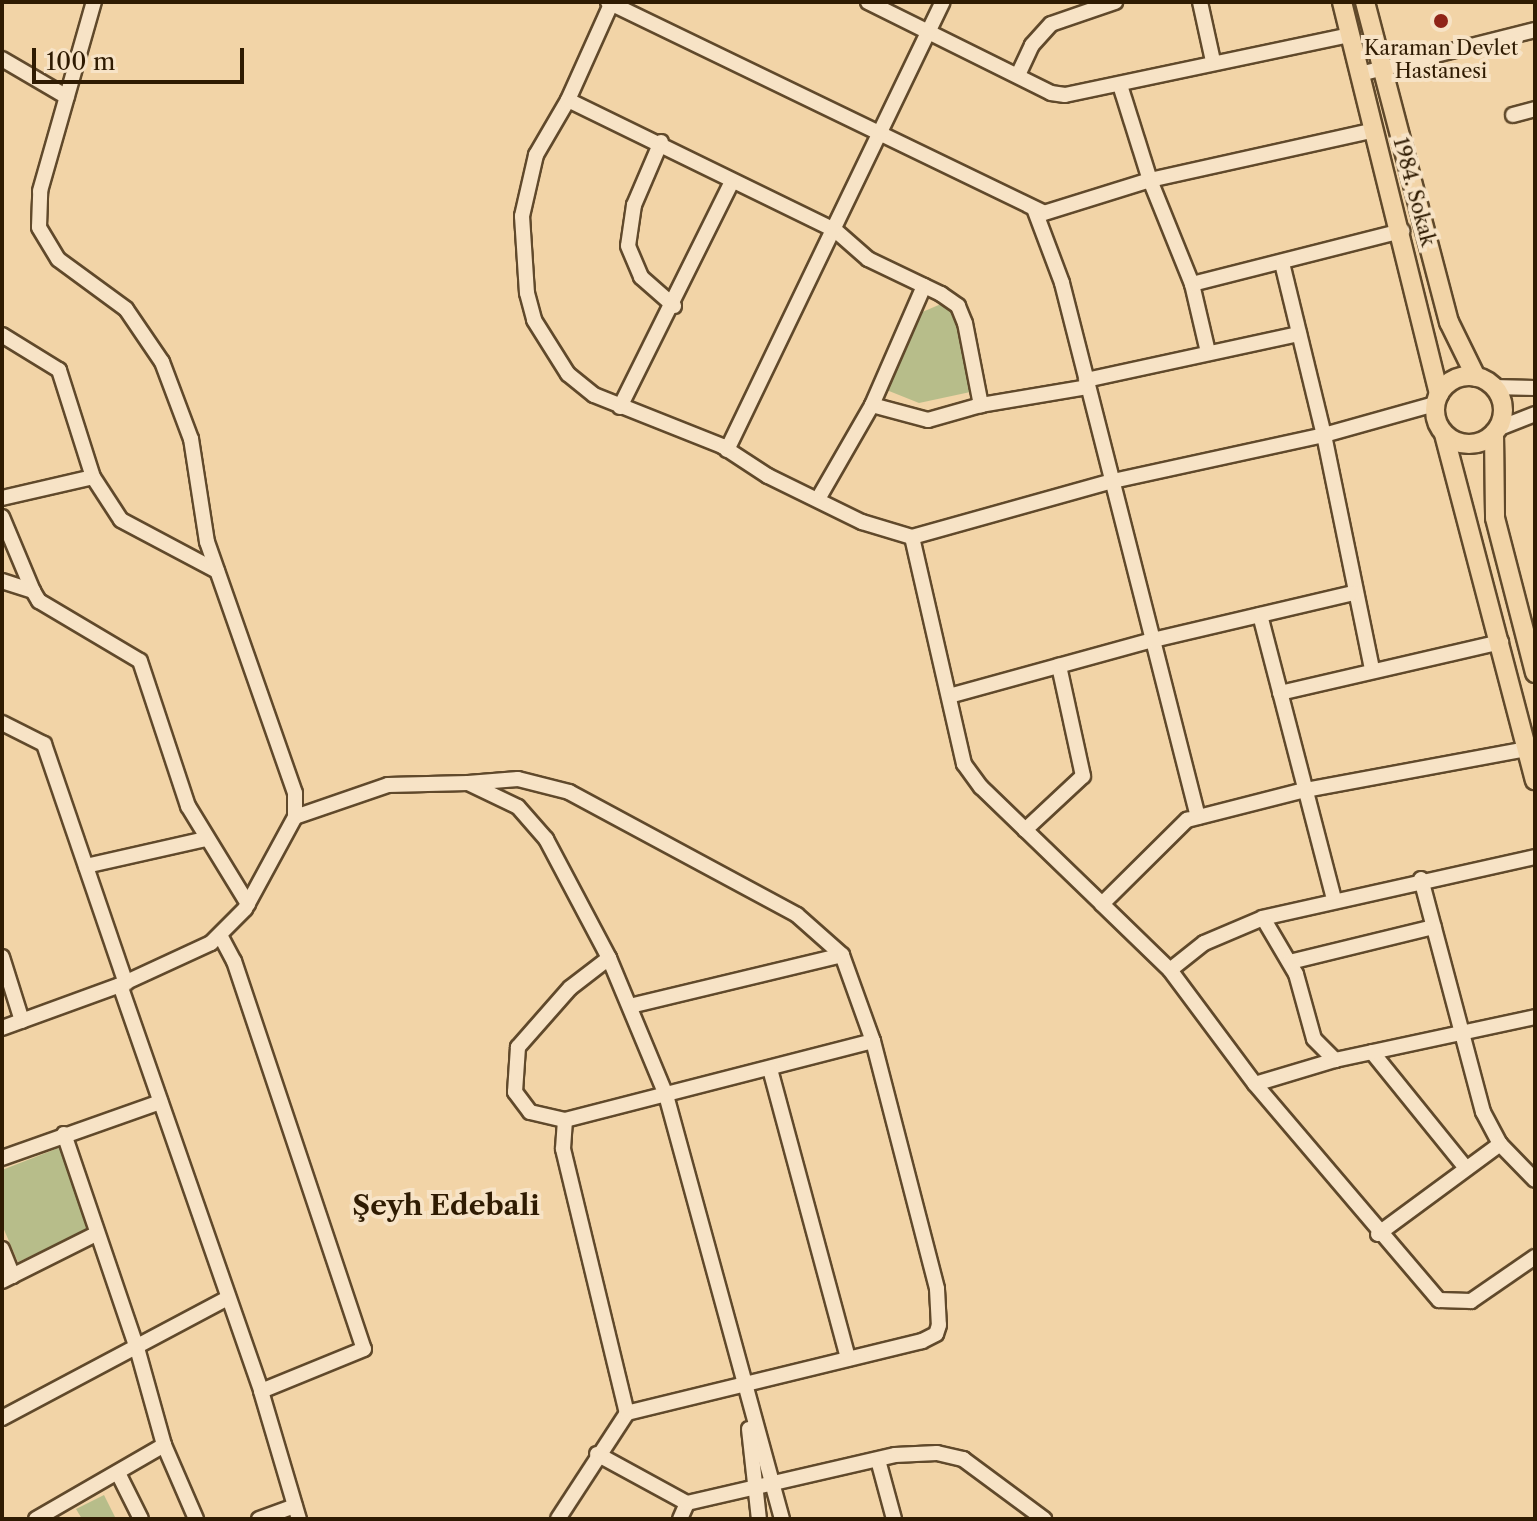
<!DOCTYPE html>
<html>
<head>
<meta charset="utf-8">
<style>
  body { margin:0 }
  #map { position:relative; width:1537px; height:1521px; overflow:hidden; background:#f2d4a7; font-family:"Libre Caslon Text",serif }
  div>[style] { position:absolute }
  .green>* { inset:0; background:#b7bd8a }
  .roads { filter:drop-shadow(2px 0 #60492b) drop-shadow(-2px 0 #60492b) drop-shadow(0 2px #60492b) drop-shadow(0 -2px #60492b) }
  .minor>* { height:14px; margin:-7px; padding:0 7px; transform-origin:7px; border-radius:7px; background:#f7e3c6 }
  .major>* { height:18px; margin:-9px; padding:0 9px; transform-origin:9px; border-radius:9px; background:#f2d4a7 }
  .major>.ring { margin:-9px; padding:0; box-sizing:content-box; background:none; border:18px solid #f2d4a7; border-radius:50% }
  .dots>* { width:22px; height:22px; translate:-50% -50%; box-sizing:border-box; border:4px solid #f7e3c6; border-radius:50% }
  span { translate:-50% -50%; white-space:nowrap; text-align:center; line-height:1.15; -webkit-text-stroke:8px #f7e3c6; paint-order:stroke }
  .poi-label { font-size:20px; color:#2f1b02 }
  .street-label { font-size:20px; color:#2f1b02 }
  .district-label { font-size:28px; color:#2f1b02; font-weight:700 }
  .frame { position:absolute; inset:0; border:4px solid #2f1b02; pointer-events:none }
  .scale { position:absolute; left:32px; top:48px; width:212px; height:36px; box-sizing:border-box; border:4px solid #2f1b02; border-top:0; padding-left:10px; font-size:24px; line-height:28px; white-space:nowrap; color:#2f1b02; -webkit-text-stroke:6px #f7e3c6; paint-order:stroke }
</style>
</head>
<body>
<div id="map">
  <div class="green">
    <div style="clip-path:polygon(941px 304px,956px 310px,975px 391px,919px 403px,884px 389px,920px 313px)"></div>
    <div style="clip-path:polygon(61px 1147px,87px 1230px,18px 1262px,2px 1225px,2px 1170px)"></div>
    <div style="clip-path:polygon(104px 1495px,116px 1519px,82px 1519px,76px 1509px)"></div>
  </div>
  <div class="roads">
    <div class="minor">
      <div style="left:608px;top:2px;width:484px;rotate:25.8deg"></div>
      <div style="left:1044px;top:213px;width:111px;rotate:-17.3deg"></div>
      <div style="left:1150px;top:180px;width:230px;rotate:-12.5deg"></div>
      <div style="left:612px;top:2px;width:107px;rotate:114.2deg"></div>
      <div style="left:568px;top:100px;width:64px;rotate:120.2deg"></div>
      <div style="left:536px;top:155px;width:63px;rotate:102.9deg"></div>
      <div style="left:522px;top:216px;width:77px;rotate:86.3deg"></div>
      <div style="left:527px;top:293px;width:28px;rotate:75deg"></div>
      <div style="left:534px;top:320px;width:64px;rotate:57.8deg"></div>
      <div style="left:568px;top:374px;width:33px;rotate:39deg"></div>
      <div style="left:594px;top:395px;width:138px;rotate:21.7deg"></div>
      <div style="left:722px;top:446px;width:55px;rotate:33.1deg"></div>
      <div style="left:768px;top:476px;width:105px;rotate:26.1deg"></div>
      <div style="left:862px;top:522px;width:52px;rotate:16.7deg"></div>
      <div style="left:912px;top:537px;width:209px;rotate:-15.6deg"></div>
      <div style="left:1113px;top:481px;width:216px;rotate:-12.3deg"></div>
      <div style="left:1324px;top:435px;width:115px;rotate:-15.6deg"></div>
      <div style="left:868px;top:2px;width:204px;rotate:26.4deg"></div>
      <div style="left:1051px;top:93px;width:14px;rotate:8deg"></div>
      <div style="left:1065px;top:95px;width:291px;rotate:-11.9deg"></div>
      <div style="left:1200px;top:2px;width:60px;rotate:77.6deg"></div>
      <div style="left:2px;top:59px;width:75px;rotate:30.3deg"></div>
      <div style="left:1360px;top:74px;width:180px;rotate:-14.1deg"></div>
      <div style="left:1018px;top:75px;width:33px;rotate:-65deg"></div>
      <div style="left:1032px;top:45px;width:28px;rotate:-48deg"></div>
      <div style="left:1051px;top:24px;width:68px;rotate:-19deg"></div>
      <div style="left:1120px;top:85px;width:100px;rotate:72.5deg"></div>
      <div style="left:1150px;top:180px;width:112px;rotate:68deg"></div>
      <div style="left:1192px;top:284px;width:70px;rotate:76.8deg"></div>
      <div style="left:568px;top:100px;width:297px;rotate:26deg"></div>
      <div style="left:835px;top:230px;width:44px;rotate:41.3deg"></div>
      <div style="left:868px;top:259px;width:81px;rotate:25.6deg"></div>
      <div style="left:941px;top:294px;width:21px;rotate:35deg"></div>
      <div style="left:958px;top:306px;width:18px;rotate:68deg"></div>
      <div style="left:965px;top:323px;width:84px;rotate:79deg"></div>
      <div style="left:1513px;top:115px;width:23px;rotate:-15deg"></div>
      <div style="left:661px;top:142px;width:69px;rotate:113.2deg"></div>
      <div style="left:634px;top:205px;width:41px;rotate:98.3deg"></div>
      <div style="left:628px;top:246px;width:34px;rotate:67deg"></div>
      <div style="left:641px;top:277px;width:44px;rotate:41.3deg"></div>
      <div style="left:1035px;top:211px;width:77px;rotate:69.4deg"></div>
      <div style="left:1062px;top:283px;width:551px;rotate:75.71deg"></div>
      <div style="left:1282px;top:263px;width:177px;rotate:76.3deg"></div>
      <div style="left:1324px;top:435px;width:239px;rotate:78.4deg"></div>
      <div style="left:1192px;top:284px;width:217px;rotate:-14.2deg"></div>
      <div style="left:2px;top:335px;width:67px;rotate:31.6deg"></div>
      <div style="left:59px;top:370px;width:112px;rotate:72.4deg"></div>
      <div style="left:93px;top:477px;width:51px;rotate:56.9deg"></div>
      <div style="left:121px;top:520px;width:109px;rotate:28deg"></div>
      <div style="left:1086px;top:380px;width:218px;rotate:-12.2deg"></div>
      <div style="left:1493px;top:387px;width:42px;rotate:1.4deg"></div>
      <div style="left:872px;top:405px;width:58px;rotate:15deg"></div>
      <div style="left:928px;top:420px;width:55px;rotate:-15.8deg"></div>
      <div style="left:981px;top:405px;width:108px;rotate:-9.6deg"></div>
      <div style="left:620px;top:407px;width:252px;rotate:-63.6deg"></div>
      <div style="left:1497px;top:429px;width:41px;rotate:-21.5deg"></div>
      <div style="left:727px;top:450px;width:497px;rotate:-64.3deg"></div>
      <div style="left:2px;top:498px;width:93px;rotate:-13deg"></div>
      <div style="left:818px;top:499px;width:108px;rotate:-60.1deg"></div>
      <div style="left:872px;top:405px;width:130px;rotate:-66.4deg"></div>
      <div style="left:2px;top:517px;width:80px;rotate:67.3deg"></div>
      <div style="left:912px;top:537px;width:233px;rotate:77.1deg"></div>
      <div style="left:964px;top:764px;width:29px;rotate:54deg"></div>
      <div style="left:981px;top:787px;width:168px;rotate:44deg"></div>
      <div style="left:2px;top:581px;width:33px;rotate:18deg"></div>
      <div style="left:33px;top:591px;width:12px;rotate:59deg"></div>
      <div style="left:39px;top:601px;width:117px;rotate:30.7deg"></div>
      <div style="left:140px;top:661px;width:153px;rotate:71.7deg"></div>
      <div style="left:188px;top:806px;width:115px;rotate:58.5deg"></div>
      <div style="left:1260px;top:615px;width:293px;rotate:75.4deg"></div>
      <div style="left:1280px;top:693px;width:227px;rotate:-13deg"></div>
      <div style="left:949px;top:696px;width:212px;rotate:-15.4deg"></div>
      <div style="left:1153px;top:640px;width:206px;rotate:-13.2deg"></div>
      <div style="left:2px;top:723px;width:47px;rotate:26.6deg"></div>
      <div style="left:44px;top:744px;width:253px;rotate:71.1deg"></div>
      <div style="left:468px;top:783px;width:50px;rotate:-4.6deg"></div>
      <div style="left:518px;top:779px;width:53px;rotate:14.3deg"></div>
      <div style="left:569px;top:792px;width:259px;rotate:28.3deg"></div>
      <div style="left:797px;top:915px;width:60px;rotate:41.6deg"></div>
      <div style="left:842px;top:955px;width:91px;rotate:70.2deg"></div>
      <div style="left:873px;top:1041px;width:256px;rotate:75.5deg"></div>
      <div style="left:937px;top:1289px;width:36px;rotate:87deg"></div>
      <div style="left:939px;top:1325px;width:9px;rotate:108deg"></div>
      <div style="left:936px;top:1334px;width:16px;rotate:153deg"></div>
      <div style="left:922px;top:1341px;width:304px;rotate:166.3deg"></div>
      <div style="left:627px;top:1413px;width:126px;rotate:123.1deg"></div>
      <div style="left:295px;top:817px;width:98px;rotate:-19deg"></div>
      <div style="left:388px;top:785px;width:80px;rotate:-1.4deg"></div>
      <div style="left:468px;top:783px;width:55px;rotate:25.6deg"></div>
      <div style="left:518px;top:807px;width:43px;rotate:48.8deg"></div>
      <div style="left:546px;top:839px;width:135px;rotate:62.1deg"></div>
      <div style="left:609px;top:958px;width:148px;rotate:67.4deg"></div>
      <div style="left:666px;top:1095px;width:440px;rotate:74.7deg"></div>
      <div style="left:1025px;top:830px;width:79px;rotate:-43deg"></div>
      <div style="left:1083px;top:776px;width:113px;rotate:-102.3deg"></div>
      <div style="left:1535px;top:857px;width:279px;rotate:167.4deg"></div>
      <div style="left:1263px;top:918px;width:64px;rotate:157deg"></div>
      <div style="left:1204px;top:943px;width:43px;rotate:141.5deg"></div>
      <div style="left:1170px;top:970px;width:142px;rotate:53.3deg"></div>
      <div style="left:1255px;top:1084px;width:284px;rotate:49.6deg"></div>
      <div style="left:1439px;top:1300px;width:32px;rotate:2deg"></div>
      <div style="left:1471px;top:1301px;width:78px;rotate:-34.5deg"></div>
      <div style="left:86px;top:866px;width:123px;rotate:-12.7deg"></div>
      <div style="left:1421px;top:879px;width:241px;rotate:75.1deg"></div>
      <div style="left:1483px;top:1112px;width:36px;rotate:62deg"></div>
      <div style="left:1500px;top:1144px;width:50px;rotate:45.8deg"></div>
      <div style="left:1263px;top:918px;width:65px;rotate:59.5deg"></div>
      <div style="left:1296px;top:974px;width:67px;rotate:74.5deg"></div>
      <div style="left:1314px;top:1039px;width:30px;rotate:45deg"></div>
      <div style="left:220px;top:935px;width:30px;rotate:62deg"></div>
      <div style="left:234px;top:961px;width:409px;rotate:71.5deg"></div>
      <div style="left:364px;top:1349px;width:111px;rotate:157.8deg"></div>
      <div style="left:2px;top:957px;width:67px;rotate:72.6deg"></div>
      <div style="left:609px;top:958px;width:49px;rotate:142.4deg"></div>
      <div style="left:570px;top:988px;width:79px;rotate:131.4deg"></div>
      <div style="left:518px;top:1047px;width:45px;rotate:93.8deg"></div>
      <div style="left:515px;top:1092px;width:25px;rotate:53deg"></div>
      <div style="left:530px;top:1112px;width:36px;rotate:13deg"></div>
      <div style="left:565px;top:1120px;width:318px;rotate:-14.4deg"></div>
      <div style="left:1290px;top:962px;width:148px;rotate:-13.7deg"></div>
      <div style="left:1170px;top:970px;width:95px;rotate:-135.9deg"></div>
      <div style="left:1102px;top:904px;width:120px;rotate:-44.7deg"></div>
      <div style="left:1187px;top:820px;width:122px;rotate:-14.3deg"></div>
      <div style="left:1305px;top:790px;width:226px;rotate:-10.5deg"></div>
      <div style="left:120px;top:985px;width:430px;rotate:70.8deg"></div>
      <div style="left:261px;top:1391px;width:134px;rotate:73.5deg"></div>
      <div style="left:630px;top:1006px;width:218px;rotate:-13.5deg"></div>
      <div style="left:2px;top:1028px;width:126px;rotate:-20deg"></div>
      <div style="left:120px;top:985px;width:100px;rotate:-24.8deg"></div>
      <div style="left:211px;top:943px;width:48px;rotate:-45deg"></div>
      <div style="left:245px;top:909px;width:105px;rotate:-61.5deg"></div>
      <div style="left:295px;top:817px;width:24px;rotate:-90deg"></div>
      <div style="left:295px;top:793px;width:266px;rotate:-109.3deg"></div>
      <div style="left:207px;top:542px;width:104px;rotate:-98.8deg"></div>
      <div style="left:191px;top:439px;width:82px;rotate:-110.6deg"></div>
      <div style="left:162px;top:362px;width:64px;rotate:-124.2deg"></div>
      <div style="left:126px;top:309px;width:84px;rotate:-143.7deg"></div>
      <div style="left:58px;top:259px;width:37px;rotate:-121deg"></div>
      <div style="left:39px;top:227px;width:36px;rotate:-88deg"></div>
      <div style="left:40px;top:191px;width:197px;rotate:-74.1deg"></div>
      <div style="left:1372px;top:1052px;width:149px;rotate:51deg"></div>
      <div style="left:770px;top:1069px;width:300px;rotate:74.9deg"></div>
      <div style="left:1255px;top:1084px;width:84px;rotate:-16.7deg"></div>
      <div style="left:1335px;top:1060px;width:205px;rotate:-12.1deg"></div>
      <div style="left:565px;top:1120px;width:29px;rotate:94deg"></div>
      <div style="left:563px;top:1149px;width:272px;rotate:76.4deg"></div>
      <div style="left:64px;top:1134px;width:226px;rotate:71.2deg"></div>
      <div style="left:137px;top:1348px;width:101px;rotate:74.4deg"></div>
      <div style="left:164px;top:1445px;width:81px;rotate:66.6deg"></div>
      <div style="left:2px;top:1158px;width:168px;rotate:-19.5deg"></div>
      <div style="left:1378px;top:1234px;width:152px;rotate:-36.4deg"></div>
      <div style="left:2px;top:1249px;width:29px;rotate:68deg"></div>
      <div style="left:2px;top:1281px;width:105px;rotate:-26.6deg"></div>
      <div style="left:2px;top:1418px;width:256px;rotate:-28deg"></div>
      <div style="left:749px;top:1429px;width:91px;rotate:83.7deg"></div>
      <div style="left:597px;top:1454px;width:102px;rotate:28.6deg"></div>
      <div style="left:878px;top:1460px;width:61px;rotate:74.8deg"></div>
      <div style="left:118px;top:1473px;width:51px;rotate:63.4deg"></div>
      <div style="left:36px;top:1519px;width:148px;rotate:-30deg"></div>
      <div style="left:259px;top:1519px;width:38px;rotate:-20deg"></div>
      <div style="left:680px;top:1519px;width:17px;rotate:-66deg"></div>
      <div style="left:687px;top:1503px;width:213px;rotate:-13deg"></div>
      <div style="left:895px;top:1455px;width:42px;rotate:-2.7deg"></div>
      <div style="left:937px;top:1453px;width:27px;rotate:13deg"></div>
      <div style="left:963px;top:1459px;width:101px;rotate:36.5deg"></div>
    </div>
    <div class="major">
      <div style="left:1342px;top:2px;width:404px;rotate:76.1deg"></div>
      <div style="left:1365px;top:2px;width:331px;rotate:75.3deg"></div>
      <div style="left:1449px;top:322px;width:61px;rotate:63.9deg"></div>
      <div class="ring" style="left:1435px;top:376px;width:50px;height:50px"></div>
      <div style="left:1494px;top:433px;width:85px;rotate:89.3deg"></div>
      <div style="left:1495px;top:518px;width:160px;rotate:75.5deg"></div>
      <div style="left:1444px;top:434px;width:358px;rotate:75.3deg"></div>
    </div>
  </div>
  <div class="dots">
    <div style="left:1441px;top:21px;background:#8f2418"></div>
  </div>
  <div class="poi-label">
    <span style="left:1441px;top:60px">Karaman Devlet<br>Hastanesi</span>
  </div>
  <div class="street-label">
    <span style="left:1414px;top:192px;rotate:75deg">1984. Sokak</span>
  </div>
  <div class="district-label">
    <span style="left:446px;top:1205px">Şeyh Edebali</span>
  </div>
  <div class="frame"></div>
  <div class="scale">100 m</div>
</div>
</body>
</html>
